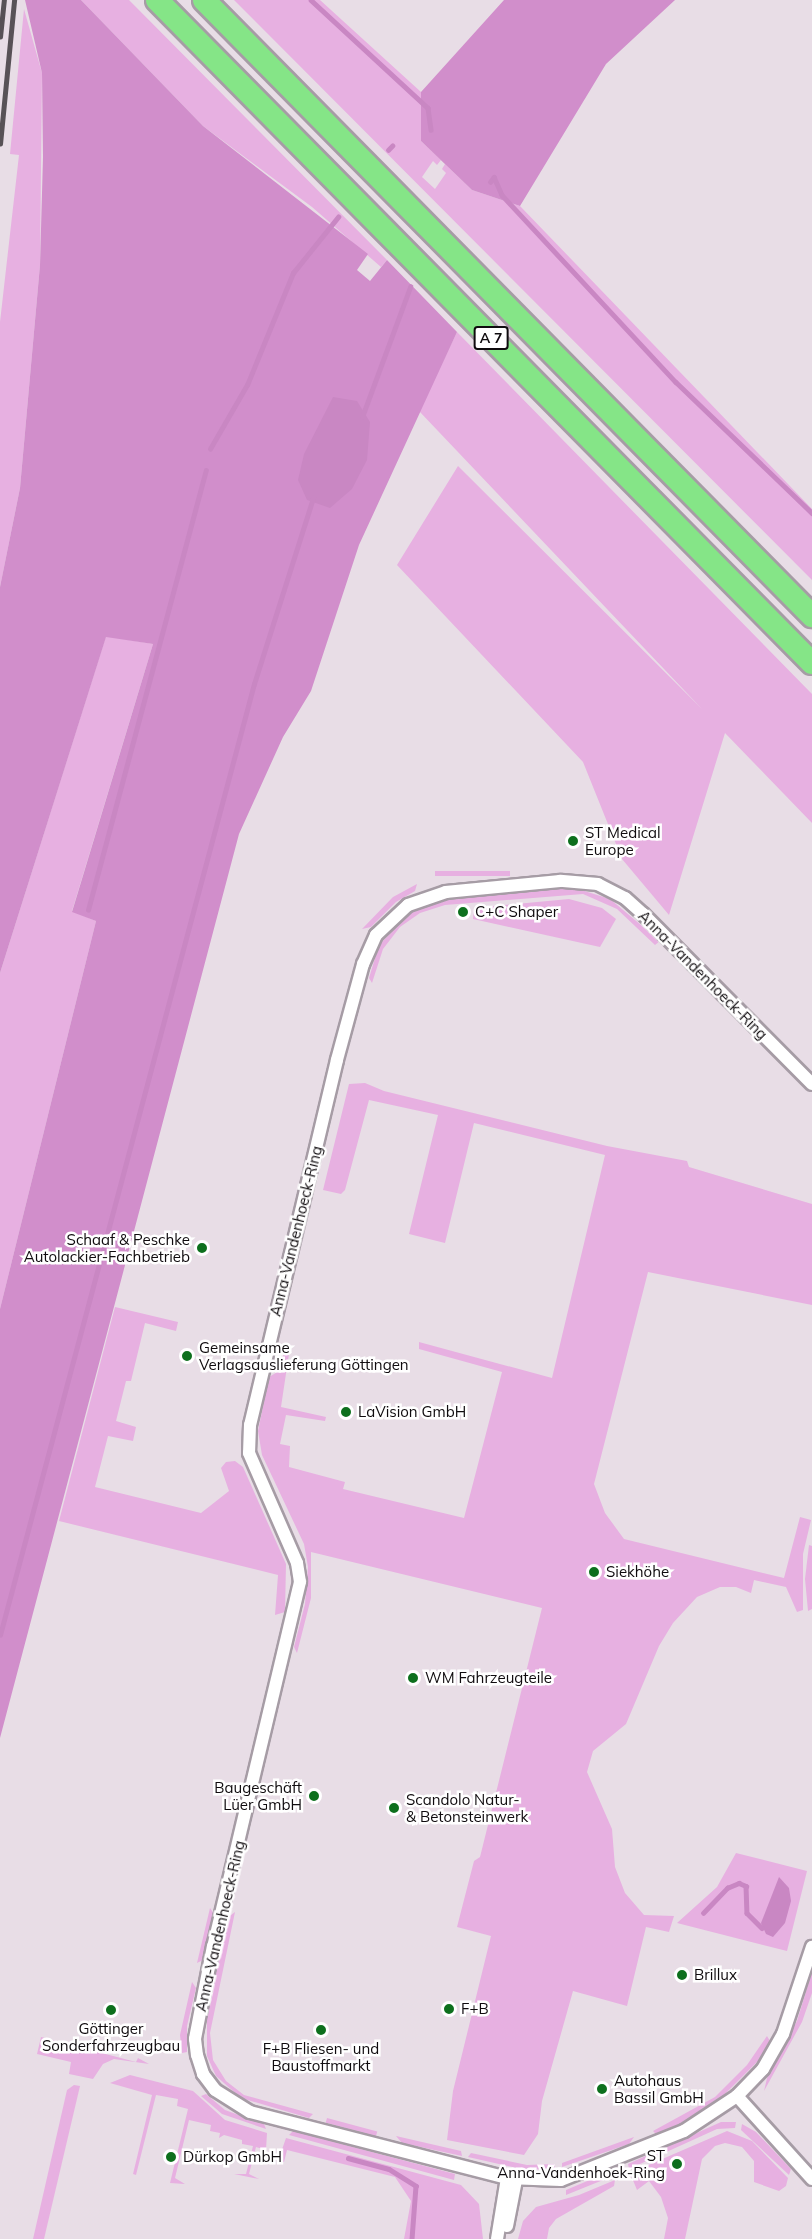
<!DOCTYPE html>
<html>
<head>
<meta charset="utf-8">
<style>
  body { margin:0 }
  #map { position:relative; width:812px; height:2239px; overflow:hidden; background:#e8dde6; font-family:Mulish,sans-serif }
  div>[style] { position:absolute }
  .green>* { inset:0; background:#e7b0e1; transform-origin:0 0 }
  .forest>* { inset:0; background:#d18ecb }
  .water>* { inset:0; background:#c987c3 }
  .stream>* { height:4.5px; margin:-2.25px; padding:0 2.25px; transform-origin:2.25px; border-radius:2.25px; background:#c987c3 }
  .roads { filter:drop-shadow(2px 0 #a69ca5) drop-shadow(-2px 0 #a69ca5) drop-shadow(0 2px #a69ca5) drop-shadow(0 -2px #a69ca5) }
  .minor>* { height:12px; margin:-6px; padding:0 6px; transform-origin:6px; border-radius:6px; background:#fff }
  .motorway>* { height:22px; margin:-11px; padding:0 11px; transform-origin:11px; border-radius:11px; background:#85e587 }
  .rail>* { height:4.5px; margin:-2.25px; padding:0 2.25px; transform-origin:2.25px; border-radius:2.25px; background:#575156 }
  .dots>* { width:16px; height:16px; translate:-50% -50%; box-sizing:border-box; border:3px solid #fff; border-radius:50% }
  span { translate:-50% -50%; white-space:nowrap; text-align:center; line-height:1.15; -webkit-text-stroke:5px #fff; paint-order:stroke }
  .shield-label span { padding:2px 4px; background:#fff; border:2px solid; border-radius:4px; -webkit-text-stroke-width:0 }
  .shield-label { font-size:14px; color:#0f0b0e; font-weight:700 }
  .poi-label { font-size:15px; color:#0f0b0e }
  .left { translate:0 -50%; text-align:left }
  .right { translate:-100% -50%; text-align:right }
  .street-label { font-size:15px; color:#0f0b0e }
</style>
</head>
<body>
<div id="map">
  <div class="green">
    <div style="clip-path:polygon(81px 0,129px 0,387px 260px,381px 267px,312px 207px,203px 126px)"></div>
    <div style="clip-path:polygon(234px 0,320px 0,421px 92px,421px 141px,441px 160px,437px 165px,433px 161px,422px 177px,435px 189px,446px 173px,442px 169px,445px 164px,472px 190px,520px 206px,812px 509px,812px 580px)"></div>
    <div style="clip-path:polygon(24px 9px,42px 73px,40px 265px,20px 488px,0 587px,0 322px,19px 155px,10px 154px)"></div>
    <div style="clip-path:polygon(457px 332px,812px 694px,812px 823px,725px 733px,669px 915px,622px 859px,583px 762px,397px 565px,458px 466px,702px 709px,419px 411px)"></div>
    <div style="clip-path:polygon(106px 636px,153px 644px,72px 911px,96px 921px,0 1309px,0 973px)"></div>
    <div style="left:510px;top:871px;width:5px;height:75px;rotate:90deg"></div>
    <div style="clip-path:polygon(417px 884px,415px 891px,396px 902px,371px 927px,362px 929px,393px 897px)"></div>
    <div style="clip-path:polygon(561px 888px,578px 889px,610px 899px,660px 941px,655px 945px,617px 909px,583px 894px,445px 905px,420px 913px,400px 927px,383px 949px,372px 983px,369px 978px,379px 945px,411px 912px,444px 900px)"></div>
    <div style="clip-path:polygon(569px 899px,602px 908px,616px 919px,600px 947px,473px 919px,474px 908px)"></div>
    <div style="clip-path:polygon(365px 1083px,384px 1091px,607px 1146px,687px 1161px,689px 1167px,812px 1204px,812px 1305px,648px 1272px,594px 1484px,605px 1513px,624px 1539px,784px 1578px,800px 1517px,811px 1520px,803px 1554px,803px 1610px,797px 1612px,786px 1587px,754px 1580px,751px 1593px,736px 1587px,720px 1587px,697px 1597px,673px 1623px,659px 1646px,626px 1724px,593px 1751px,587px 1772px,612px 1829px,615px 1867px,625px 1893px,644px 1915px,674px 1916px,669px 1932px,646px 1927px,627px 2006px,573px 1991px,542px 2101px,538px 2134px,524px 2155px,447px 2140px,453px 2091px,491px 1936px,457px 1927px,474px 1861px,480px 1857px,542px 1608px,311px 1552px,311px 1598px,297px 1653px,294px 1647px,305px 1604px,308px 1567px,304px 1544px,262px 1455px,258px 1431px,269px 1377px,279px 1371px,286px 1345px,290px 1347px,281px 1407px,326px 1417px,325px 1421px,286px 1415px,280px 1444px,290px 1446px,289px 1467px,345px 1482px,343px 1489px,464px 1518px,502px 1372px,419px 1349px,419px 1342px,552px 1378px,605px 1155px,474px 1123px,445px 1243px,409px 1234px,438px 1115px,369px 1100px,345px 1190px,341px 1194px,323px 1190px,349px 1084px)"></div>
    <div style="clip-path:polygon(115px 1307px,178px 1322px,176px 1331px,145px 1323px,131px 1381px,126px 1381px,116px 1421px,136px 1427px,133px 1441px,108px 1436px,95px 1487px,201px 1513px,229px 1491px,221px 1468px,226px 1462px,235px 1461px,243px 1467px,286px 1564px,285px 1612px,275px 1615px,278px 1575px,59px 1521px)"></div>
    <div style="clip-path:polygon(809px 1545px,812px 1546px,812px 1609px,808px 1611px,805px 1579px)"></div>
    <div style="clip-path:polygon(736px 1853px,807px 1871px,787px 1951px,677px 1923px,717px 1887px)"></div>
    <div style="clip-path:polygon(210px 1908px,214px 1914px,203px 1960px,197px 1963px)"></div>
    <div style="clip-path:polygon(235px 1912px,210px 2033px,213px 2060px,226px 2081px,244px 2095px,313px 2114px,309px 2118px,241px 2098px,216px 2076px,207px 2056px,207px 2018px,227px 1918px)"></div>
    <div style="clip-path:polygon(812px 1972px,812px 1993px,802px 2022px,764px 2091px,768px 2074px,797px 2021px)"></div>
    <div style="clip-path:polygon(192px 1982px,196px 1988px,187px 2026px,187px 2052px,182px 2053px,180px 2035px)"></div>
    <div style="clip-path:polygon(767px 2036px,770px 2041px,758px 2061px,717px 2102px,677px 2126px,656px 2134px,653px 2131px,715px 2097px,747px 2065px)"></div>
    <div style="clip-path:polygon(41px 2037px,136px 2062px,138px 2058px,149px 2064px,114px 2059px,103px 2064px,93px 2079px,69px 2074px,71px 2062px,37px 2054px)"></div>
    <div style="clip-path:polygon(130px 2075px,193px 2091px,225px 2120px,267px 2133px,266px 2150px,256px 2147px,249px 2174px,259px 2179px,234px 2174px,246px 2174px,253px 2146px,242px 2144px,242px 2140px,224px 2135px,219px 2138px,220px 2133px,210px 2131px,211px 2125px,189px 2120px,175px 2178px,185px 2184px,170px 2183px,188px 2109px,177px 2106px,178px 2099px,156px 2095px,136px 2175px,133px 2174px,152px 2095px,110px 2083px)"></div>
    <div style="clip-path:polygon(74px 2085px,80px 2086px,44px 2239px,33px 2239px,67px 2090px)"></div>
    <div style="clip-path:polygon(206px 2094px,225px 2110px,264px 2124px,266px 2129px,222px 2114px,201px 2096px)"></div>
    <div style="left:327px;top:2118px;width:52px;height:5px;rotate:15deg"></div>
    <div style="clip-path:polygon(721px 2122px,736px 2122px,735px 2128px,717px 2129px,629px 2169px,628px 2164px)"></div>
    <div style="clip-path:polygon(742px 2124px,756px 2132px,791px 2169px,789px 2175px,741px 2130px)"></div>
    <div style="clip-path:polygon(293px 2131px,455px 2174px,454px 2180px,289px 2135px)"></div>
    <div style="clip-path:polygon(727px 2131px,752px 2141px,788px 2178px,786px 2186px,779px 2191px,754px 2182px,754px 2161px,742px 2147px,725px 2143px,715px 2146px,702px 2159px,685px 2239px,664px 2239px,668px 2218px,661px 2197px,649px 2181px,637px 2190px,630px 2173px)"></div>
    <div style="clip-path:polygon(396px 2136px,461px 2151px,462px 2156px,402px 2143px)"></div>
    <div style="clip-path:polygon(634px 2137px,629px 2144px,562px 2167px,562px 2163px)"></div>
    <div style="clip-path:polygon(286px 2138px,461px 2185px,479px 2204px,483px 2239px,404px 2239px,411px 2201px,395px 2177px,287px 2150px,284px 2162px,278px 2161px)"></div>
    <div style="clip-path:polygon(471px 2153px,527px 2165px,554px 2164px,555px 2168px,526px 2170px,468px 2157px)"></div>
    <div style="clip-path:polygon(611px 2171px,613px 2176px,566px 2195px,566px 2190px)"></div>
    <div style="clip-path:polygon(615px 2180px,614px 2186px,556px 2219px,549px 2228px,547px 2239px,518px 2239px,523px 2221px,536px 2207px,579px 2195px)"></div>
  </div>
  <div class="forest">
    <div style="clip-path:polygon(25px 0,81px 0,203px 126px,368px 254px,357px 270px,370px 281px,387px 260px,457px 332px,359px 545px,311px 691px,283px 737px,239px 834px,0 1738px,0 1309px,96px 921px,72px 912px,153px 644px,106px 637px,0 973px,0 587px,20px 488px,40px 265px,43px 157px,42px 73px)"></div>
    <div style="clip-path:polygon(504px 0,675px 0,606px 64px,520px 206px,472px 190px,421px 141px,421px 92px)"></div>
  </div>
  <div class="water">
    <div style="clip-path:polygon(333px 397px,357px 401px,370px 422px,367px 460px,352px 489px,330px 508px,307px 500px,298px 480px,304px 454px)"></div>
    <div style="clip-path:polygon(779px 1877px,789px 1888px,791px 1901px,785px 1923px,773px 1937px,766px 1934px,761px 1923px)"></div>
  </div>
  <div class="stream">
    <div style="left:311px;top:0;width:159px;rotate:42.7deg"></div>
    <div style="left:428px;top:108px;width:22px;rotate:82deg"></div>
    <div style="left:388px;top:150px;width:6px;rotate:-45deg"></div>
    <div style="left:490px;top:182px;width:6px;rotate:-51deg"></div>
    <div style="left:494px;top:177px;width:20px;rotate:66deg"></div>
    <div style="left:502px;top:195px;width:255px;rotate:47.1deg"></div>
    <div style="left:676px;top:382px;width:189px;rotate:43.9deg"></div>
    <div style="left:362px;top:417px;width:139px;rotate:-69.7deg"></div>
    <div style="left:210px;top:449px;width:74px;rotate:-60deg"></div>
    <div style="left:247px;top:385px;width:121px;rotate:-67.7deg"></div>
    <div style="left:293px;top:273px;width:72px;rotate:-51.2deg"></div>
    <div style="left:88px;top:910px;width:455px;rotate:-75deg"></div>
    <div style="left:0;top:1635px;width:984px;rotate:-75.05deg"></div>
    <div style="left:254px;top:684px;width:195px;rotate:-72.4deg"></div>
    <div style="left:703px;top:1913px;width:35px;rotate:-46deg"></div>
    <div style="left:727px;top:1888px;width:13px;rotate:-23deg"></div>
    <div style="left:739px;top:1883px;width:8px;rotate:23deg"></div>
    <div style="left:746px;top:1886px;width:27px;rotate:88deg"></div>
    <div style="left:747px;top:1913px;width:21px;rotate:45deg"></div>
    <div style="left:348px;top:2158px;width:42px;rotate:15deg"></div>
    <div style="left:389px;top:2169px;width:32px;rotate:32deg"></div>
    <div style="left:416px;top:2186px;width:53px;rotate:94.3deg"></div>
  </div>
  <div class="roads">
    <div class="minor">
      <div style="left:812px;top:1084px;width:240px;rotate:-134.8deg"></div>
      <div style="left:643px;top:914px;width:24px;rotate:-138deg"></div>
      <div style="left:625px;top:898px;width:30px;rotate:-153deg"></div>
      <div style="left:598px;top:884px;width:38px;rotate:-175deg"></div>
      <div style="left:560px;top:881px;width:115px;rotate:174.5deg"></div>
      <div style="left:446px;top:892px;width:40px;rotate:161.1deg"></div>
      <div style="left:408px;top:905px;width:44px;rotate:136.8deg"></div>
      <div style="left:376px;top:935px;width:32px;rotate:114deg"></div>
      <div style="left:363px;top:964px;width:99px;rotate:105.2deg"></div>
      <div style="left:337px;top:1060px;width:375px;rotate:103.4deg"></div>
      <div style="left:250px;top:1425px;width:28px;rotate:92deg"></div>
      <div style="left:249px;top:1453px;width:120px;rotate:66.4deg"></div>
      <div style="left:297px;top:1563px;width:19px;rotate:81deg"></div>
      <div style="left:300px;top:1582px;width:374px;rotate:103.4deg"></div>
      <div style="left:213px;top:1946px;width:95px;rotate:101deg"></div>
      <div style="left:195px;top:2039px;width:16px;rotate:83deg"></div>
      <div style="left:197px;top:2055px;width:20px;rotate:72deg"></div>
      <div style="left:203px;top:2074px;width:20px;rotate:53deg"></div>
      <div style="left:215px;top:2090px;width:41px;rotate:32.2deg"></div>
      <div style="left:250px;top:2112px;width:265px;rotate:14.4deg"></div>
      <div style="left:507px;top:2178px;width:54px;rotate:2.1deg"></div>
      <div style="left:561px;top:2180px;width:132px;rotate:-21.7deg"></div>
      <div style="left:684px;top:2131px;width:64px;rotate:-33.4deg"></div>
      <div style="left:737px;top:2096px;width:37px;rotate:-46deg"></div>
      <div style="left:763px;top:2069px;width:40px;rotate:-60.3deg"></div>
      <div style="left:783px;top:2034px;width:92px;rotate:-71.6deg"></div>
      <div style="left:737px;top:2096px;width:112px;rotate:47.9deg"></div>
      <div style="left:507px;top:2226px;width:47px;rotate:-78.9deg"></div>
      <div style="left:497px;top:2239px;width:62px;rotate:-80.7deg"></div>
    </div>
    <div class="motorway">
      <div style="left:157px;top:0;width:932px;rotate:45.35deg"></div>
      <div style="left:204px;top:0;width:866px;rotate:45.37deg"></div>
    </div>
  </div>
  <div class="rail">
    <div style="left:0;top:37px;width:37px;rotate:-84deg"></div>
    <div style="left:0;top:144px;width:145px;rotate:-84.4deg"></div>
  </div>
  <div class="dots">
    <div style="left:573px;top:841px;background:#0d6f1d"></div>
    <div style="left:463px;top:912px;background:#0d6f1d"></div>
    <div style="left:202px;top:1248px;background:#0d6f1d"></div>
    <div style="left:187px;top:1356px;background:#0d6f1d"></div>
    <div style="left:346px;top:1412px;background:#0d6f1d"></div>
    <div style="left:594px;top:1572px;background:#0d6f1d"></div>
    <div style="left:413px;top:1678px;background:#0d6f1d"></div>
    <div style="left:314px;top:1796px;background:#0d6f1d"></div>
    <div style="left:394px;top:1808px;background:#0d6f1d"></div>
    <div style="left:682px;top:1975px;background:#0d6f1d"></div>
    <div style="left:449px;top:2009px;background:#0d6f1d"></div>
    <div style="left:111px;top:2010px;background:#0d6f1d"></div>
    <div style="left:321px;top:2030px;background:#0d6f1d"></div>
    <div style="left:602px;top:2089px;background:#0d6f1d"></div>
    <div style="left:171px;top:2157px;background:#0d6f1d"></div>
    <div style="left:677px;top:2164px;background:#0d6f1d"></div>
  </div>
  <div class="shield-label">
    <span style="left:491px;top:338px">A 7</span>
  </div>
  <div class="poi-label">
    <span class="left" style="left:585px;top:841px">ST Medical<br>Europe</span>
    <span class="left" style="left:475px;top:912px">C+C Shaper</span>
    <span class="right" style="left:190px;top:1248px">Schaaf &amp; Peschke<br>Autolackier-Fachbetrieb</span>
    <span class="left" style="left:199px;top:1356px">Gemeinsame<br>Verlagsauslieferung Göttingen</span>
    <span class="left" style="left:358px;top:1412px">LaVision GmbH</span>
    <span class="left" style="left:606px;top:1572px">Siekhöhe</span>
    <span class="left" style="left:425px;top:1678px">WM Fahrzeugteile</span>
    <span class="right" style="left:302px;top:1796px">Baugeschäft<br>Lüer GmbH</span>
    <span class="left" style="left:406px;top:1808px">Scandolo Natur-<br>&amp; Betonsteinwerk</span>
    <span class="left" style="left:694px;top:1975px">Brillux</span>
    <span class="left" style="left:461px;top:2009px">F+B</span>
    <span style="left:111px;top:2037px">Göttinger<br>Sonderfahrzeugbau</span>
    <span style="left:321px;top:2057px">F+B Fliesen- und<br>Baustoffmarkt</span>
    <span class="left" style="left:614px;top:2089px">Autohaus<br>Bassil GmbH</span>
    <span class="right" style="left:665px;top:2164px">ST<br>Anna-Vandenhoek-Ring</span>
    <span class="left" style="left:183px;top:2157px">Dürkop GmbH</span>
  </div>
  <div class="street-label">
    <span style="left:703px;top:975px;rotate:45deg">Anna-Vandenhoeck-Ring</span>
    <span style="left:296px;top:1231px;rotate:-76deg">Anna-Vandenhoeck-Ring</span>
    <span style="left:220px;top:1926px;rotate:-77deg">Anna-Vandenhoeck-Ring</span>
  </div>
</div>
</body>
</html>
